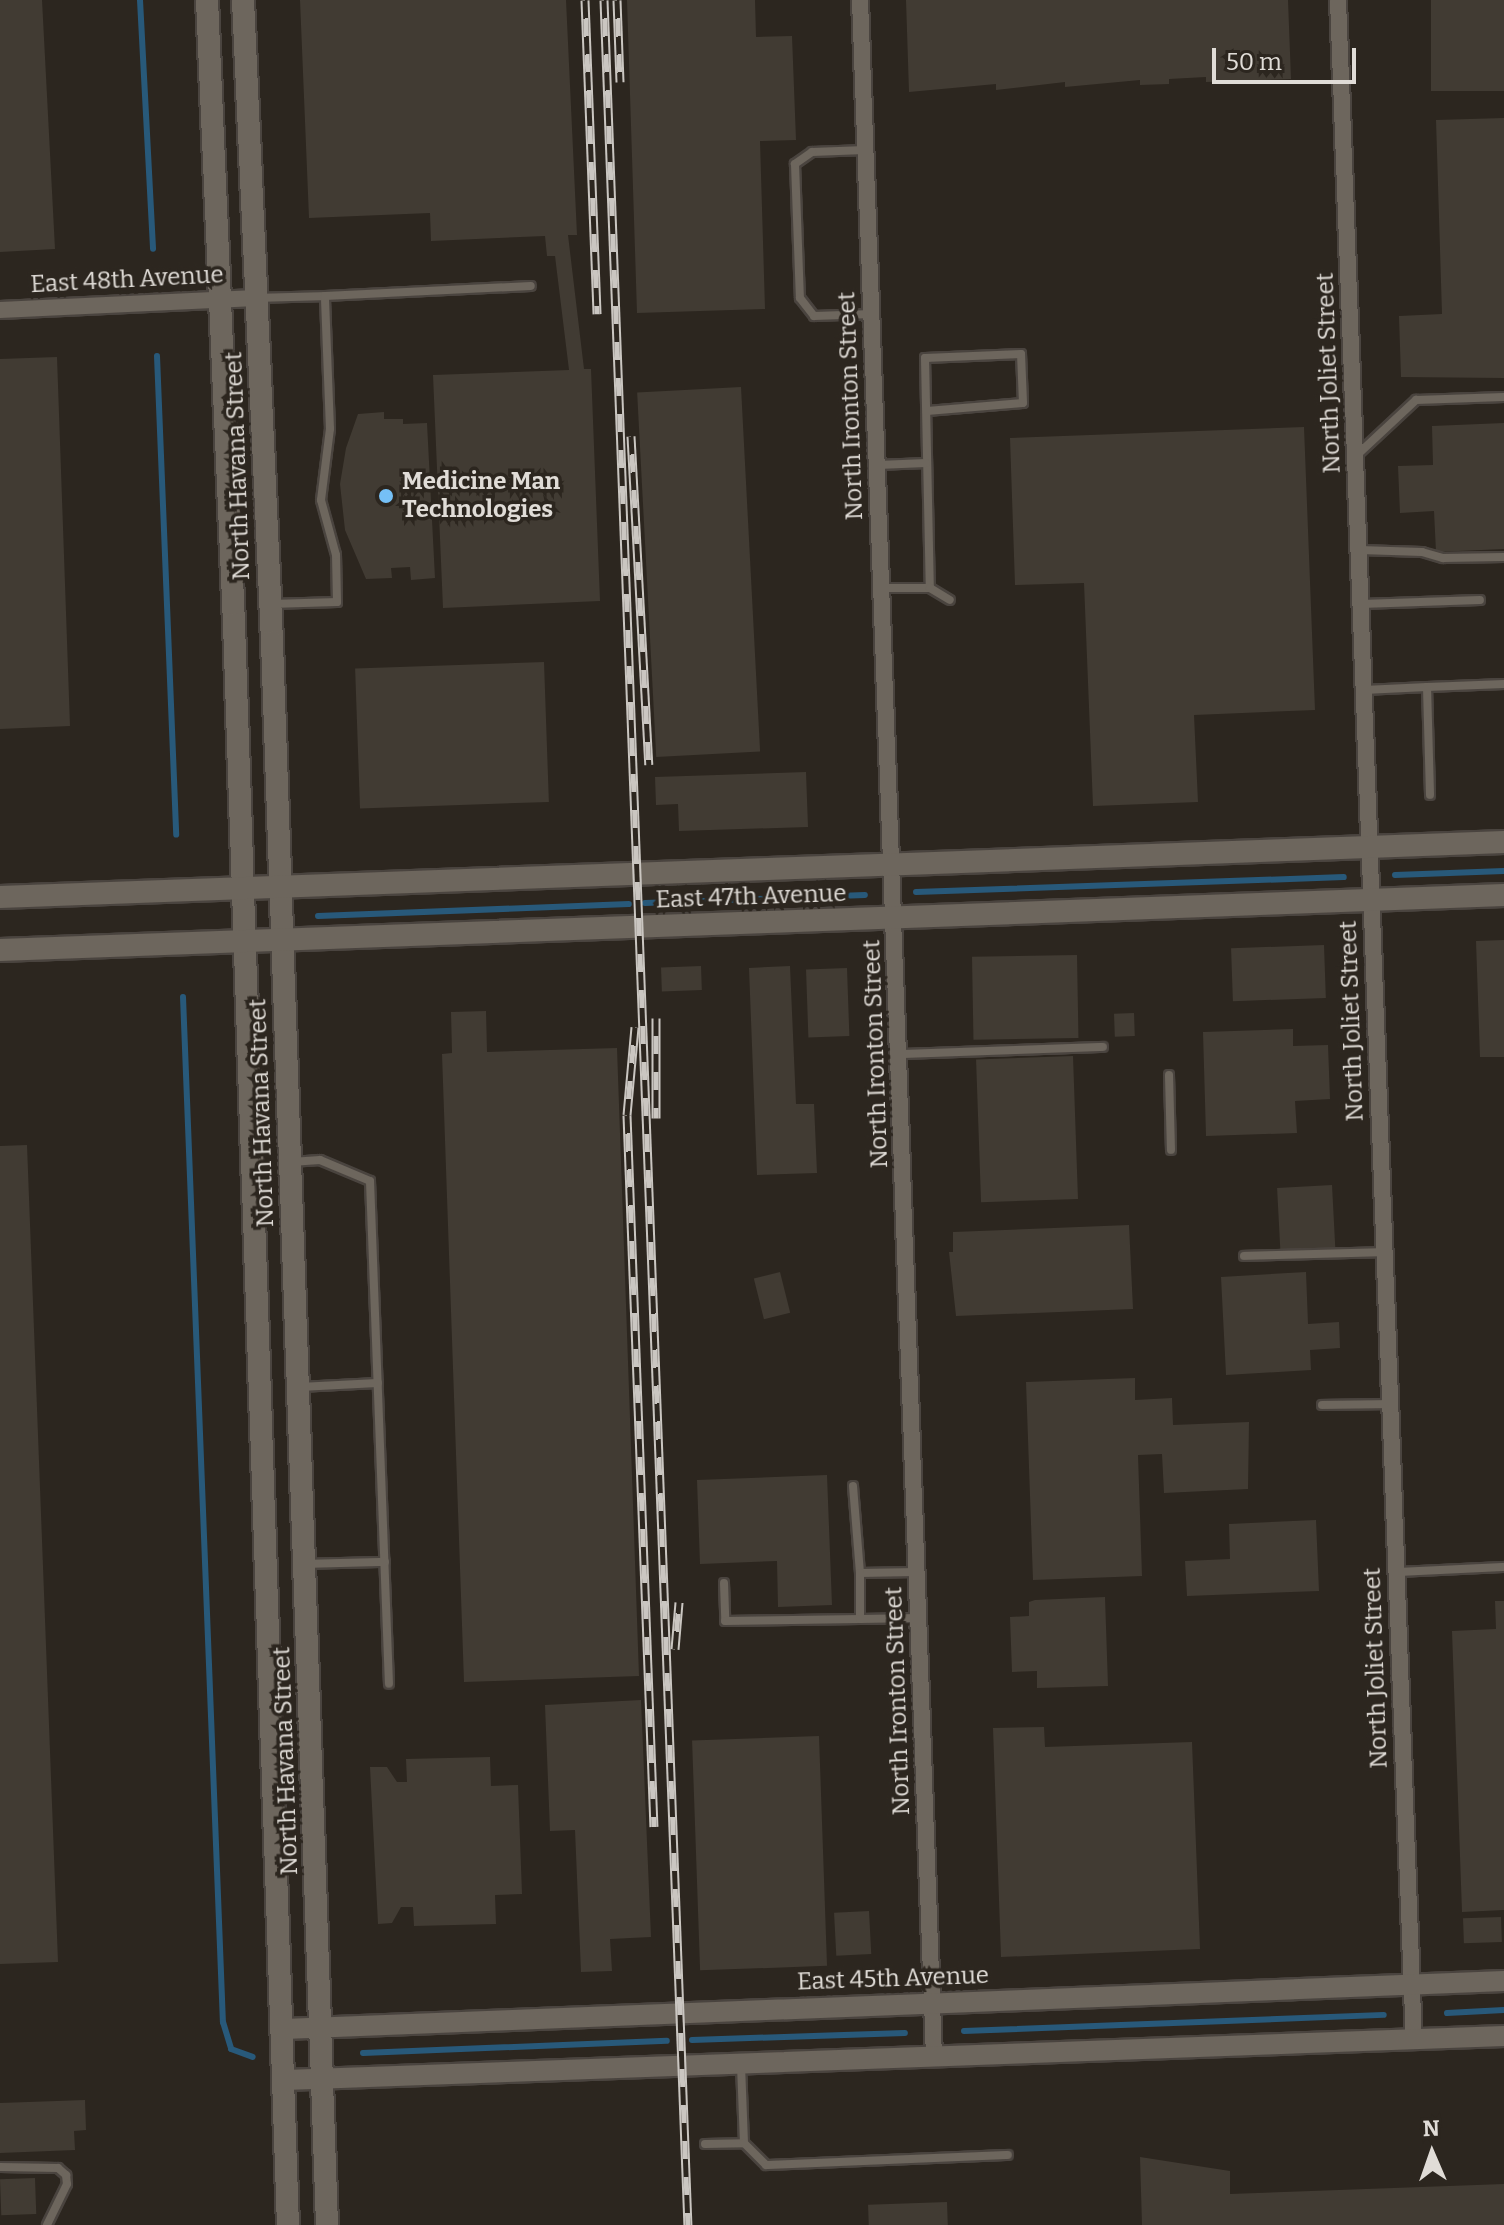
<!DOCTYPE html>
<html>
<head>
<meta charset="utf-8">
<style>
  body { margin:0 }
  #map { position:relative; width:1504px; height:2225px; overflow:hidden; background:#2c261f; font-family:Bitter,serif }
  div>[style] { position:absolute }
  .stream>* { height:6px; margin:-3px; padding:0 3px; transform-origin:3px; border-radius:3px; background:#28597a }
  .building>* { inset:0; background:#413b33; transform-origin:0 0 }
  .roads { filter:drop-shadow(2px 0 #4a443f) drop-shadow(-2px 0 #4a443f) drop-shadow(0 2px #4a443f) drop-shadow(0 -2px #4a443f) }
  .service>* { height:8px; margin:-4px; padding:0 4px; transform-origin:4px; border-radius:4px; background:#6d665d }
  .minor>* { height:16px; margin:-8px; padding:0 8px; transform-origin:8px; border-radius:8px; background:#6d665d }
  .tertiary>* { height:20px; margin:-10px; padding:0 10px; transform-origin:10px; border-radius:10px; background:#6d665d }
  .secondary>* { height:22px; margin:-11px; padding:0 11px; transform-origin:11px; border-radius:11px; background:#6d665d }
  .rail>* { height:9px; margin-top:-4.5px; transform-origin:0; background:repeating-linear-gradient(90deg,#2c261f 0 18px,#cac6c1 0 36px); box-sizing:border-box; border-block:2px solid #cac6c1 }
  .dots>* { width:22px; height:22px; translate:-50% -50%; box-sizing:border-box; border:4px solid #2c261f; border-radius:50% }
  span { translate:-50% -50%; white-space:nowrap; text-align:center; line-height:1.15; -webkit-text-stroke:7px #2c261f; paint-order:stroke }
  .street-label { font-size:24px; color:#e0dcd7 }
  .poi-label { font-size:24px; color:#e0dcd7; font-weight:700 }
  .left { translate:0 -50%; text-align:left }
  .north { position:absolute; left:1392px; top:2113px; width:80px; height:80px; -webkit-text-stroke:6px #2c261f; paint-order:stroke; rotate:358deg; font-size:22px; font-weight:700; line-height:32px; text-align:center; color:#e0dcd7 }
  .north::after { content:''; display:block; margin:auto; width:28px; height:36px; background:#e0dcd7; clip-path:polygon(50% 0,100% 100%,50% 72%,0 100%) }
  .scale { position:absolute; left:1212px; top:48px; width:144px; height:36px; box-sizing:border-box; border:4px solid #e0dcd7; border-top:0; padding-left:10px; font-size:24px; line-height:28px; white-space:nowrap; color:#e0dcd7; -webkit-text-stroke:6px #2c261f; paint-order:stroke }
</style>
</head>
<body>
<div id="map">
  <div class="stream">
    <div style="left:140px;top:0;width:249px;rotate:87deg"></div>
    <div style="left:157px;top:356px;width:479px;rotate:87.7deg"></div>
    <div style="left:1395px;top:875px;width:109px;rotate:-2.1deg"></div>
    <div style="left:916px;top:892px;width:428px;rotate:-2deg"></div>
    <div style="left:645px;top:903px;width:220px;rotate:-2.1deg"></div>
    <div style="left:318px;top:916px;width:311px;rotate:-2.2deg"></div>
    <div style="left:183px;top:997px;width:1026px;rotate:87.77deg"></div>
    <div style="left:223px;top:2022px;width:28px;rotate:73deg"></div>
    <div style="left:231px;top:2049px;width:23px;rotate:20deg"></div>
    <div style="left:1447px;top:2013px;width:57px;rotate:-3deg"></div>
    <div style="left:964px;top:2031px;width:420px;rotate:-2.2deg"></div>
    <div style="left:692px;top:2040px;width:213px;rotate:-1.9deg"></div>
    <div style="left:363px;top:2053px;width:304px;rotate:-2.3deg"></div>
  </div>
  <div class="building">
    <div style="clip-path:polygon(0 0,42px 0,55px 249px,0 252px)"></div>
    <div style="clip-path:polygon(300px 0,566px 0,577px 235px,568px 235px,584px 369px,591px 369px,600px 601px,443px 608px,433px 375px,569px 370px,555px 256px,547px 256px,545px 236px,431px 241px,430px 213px,309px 218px)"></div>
    <div style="clip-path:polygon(627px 0,755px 0,756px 37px,792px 36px,796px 140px,760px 141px,765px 309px,637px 313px)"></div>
    <div style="clip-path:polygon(906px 0,1288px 0,1291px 79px,1206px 82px,1206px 77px,1169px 79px,1169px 84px,1140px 85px,1140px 80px,1065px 87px,1065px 82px,996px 90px,996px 84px,909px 92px)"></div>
    <div style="left:1431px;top:0;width:73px;height:91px"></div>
    <div style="clip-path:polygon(1504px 118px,1504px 378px,1401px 377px,1399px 316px,1442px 314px,1436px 120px)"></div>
    <div style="clip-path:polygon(57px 357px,70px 726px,0 729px,0 359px)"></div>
    <div style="left:741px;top:387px;width:365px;height:104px;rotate:87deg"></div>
    <div style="clip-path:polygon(384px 412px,384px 419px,403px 419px,403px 424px,427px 423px,435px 578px,411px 580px,410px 567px,391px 568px,392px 578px,366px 579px,345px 530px,340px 484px,346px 448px,358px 414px)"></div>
    <div style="clip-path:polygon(1504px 423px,1504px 549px,1436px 552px,1434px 511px,1400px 513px,1398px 466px,1433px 465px,1432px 426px)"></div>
    <div style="clip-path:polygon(1304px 427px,1315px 710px,1194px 715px,1198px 802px,1093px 806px,1084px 583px,1015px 585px,1010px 438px)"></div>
    <div style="left:544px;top:662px;width:140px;height:189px;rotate:88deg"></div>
    <div style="clip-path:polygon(806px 772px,808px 827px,679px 831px,678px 804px,656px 805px,655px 777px)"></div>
    <div style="clip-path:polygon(1504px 940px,1504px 1057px,1480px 1057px,1476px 941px)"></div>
    <div style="left:1324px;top:945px;width:53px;height:93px;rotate:88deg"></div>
    <div style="left:1077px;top:955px;width:83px;height:105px;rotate:89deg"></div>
    <div style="left:701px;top:966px;width:24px;height:40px;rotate:88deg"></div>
    <div style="clip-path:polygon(790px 966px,796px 1104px,814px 1104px,817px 1173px,757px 1175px,749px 968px)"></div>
    <div style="left:847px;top:968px;width:68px;height:41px;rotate:88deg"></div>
    <div style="clip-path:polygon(486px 1011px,487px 1052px,617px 1048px,639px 1676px,464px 1682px,442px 1054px,452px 1053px,451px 1012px)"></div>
    <div style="left:1134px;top:1013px;width:23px;height:20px;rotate:88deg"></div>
    <div style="clip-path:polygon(1293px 1029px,1293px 1046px,1328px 1045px,1330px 1099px,1295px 1101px,1297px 1133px,1206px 1136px,1203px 1032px)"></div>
    <div style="left:1073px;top:1056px;width:143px;height:97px;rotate:88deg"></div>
    <div style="clip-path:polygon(27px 1145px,58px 1962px,0 1964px,0 1146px)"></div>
    <div style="left:1332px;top:1185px;width:64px;height:55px;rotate:87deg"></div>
    <div style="clip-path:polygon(1129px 1225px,1133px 1309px,956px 1316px,949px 1252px,953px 1252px,953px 1232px)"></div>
    <div style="left:780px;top:1272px;width:42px;height:27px;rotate:76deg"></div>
    <div style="clip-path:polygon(1306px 1272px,1308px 1324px,1339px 1322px,1340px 1348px,1310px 1350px,1311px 1370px,1226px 1375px,1221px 1277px)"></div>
    <div style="clip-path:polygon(1135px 1378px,1135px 1400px,1172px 1398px,1173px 1425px,1249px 1422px,1248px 1489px,1164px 1493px,1162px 1454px,1138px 1455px,1142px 1576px,1033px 1580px,1026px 1382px)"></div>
    <div style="clip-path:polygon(827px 1475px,832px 1605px,778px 1607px,777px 1561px,700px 1564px,697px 1480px)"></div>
    <div style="clip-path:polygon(1316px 1520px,1319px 1591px,1187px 1596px,1185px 1561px,1230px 1559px,1229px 1524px)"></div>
    <div style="clip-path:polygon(1105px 1597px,1108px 1686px,1037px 1688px,1037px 1671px,1012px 1672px,1010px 1617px,1029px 1616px,1029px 1602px,1035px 1600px)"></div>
    <div style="clip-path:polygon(1495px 1601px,1504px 1601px,1504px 1910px,1462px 1912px,1452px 1631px,1496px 1629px)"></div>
    <div style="clip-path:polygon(641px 1700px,651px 1937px,610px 1939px,612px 1971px,581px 1972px,575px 1830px,550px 1831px,545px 1705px)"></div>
    <div style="clip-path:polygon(1044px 1727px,1045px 1747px,1192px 1742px,1200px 1949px,1001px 1957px,993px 1728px)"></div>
    <div style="left:819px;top:1736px;width:230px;height:127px;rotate:88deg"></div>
    <div style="clip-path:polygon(490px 1757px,491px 1786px,518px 1785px,522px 1894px,495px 1895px,496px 1924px,414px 1926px,413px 1907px,401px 1907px,392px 1923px,378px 1924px,370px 1767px,387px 1767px,397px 1782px,407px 1782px,406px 1759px)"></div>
    <div style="left:869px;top:1911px;width:43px;height:35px;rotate:87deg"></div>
    <div style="left:1501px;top:1917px;width:25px;height:38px;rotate:88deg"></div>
    <div style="clip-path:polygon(85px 2100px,86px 2130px,74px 2131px,75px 2150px,0 2153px,0 2103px)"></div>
    <div style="clip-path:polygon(1140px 2157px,1230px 2171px,1230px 2194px,1504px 2184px,1504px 2225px,1142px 2225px)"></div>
    <div style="left:35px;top:2178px;width:36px;height:35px;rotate:88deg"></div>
    <div style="left:947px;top:2202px;width:23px;height:79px;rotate:88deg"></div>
  </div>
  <div class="roads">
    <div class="service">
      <div style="left:865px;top:150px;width:53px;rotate:177.8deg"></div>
      <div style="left:812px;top:152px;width:21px;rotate:145deg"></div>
      <div style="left:795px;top:164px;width:134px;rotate:87.9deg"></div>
      <div style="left:800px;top:298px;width:23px;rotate:52deg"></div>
      <div style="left:814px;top:316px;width:58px;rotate:-2deg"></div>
      <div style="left:258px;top:298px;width:67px;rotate:-1.7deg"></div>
      <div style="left:927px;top:411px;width:96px;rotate:-4.8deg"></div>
      <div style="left:1023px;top:403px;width:49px;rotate:-92.3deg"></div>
      <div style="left:1021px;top:354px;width:96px;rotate:177.6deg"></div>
      <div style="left:925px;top:358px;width:230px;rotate:88.8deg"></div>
      <div style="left:1357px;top:455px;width:81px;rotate:-43deg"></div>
      <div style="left:1416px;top:400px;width:88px;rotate:-2deg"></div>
      <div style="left:878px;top:465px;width:48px;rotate:-2.4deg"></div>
      <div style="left:1360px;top:550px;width:62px;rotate:1.8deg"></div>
      <div style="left:1422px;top:552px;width:22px;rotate:16deg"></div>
      <div style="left:1443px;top:558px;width:61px;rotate:-0.9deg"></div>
      <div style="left:883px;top:588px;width:47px"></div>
      <div style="left:930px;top:588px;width:23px;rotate:31deg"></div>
      <div style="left:271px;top:604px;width:66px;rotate:-1.7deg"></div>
      <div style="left:337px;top:602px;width:47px;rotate:-91.2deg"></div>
      <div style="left:336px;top:555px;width:57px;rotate:-105.3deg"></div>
      <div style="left:321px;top:500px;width:72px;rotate:-82.8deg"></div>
      <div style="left:330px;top:429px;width:133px;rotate:-92.2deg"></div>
      <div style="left:325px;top:296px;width:206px;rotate:-2.8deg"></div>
      <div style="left:1361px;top:604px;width:119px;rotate:-1.9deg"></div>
      <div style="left:1427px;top:687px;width:77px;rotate:-2.2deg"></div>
      <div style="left:1364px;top:690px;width:63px;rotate:-2.7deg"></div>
      <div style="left:1427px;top:687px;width:108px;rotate:88.4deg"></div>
      <div style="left:900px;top:1054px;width:203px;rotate:-2deg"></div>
      <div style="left:1169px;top:1075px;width:75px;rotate:88.5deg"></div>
      <div style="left:291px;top:1162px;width:29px;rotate:-4deg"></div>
      <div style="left:320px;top:1160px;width:54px;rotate:22.8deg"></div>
      <div style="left:370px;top:1181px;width:503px;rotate:87.84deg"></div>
      <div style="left:1244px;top:1256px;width:140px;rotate:-1.6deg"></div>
      <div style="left:299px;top:1387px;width:79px;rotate:-2.9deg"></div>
      <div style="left:1322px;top:1405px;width:68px;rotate:-0.8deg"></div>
      <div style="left:853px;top:1486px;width:87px;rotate:85.4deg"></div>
      <div style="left:860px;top:1573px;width:56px;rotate:-1deg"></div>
      <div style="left:306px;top:1564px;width:79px;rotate:-1.5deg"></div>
      <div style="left:1397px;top:1572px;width:107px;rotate:-2.7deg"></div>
      <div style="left:724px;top:1583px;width:38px;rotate:88deg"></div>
      <div style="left:725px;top:1621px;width:135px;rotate:-0.8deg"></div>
      <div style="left:860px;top:1619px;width:46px;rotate:-90deg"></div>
      <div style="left:860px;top:1619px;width:59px;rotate:-1deg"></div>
      <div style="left:741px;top:2065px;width:78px;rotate:87.8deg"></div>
      <div style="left:705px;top:2144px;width:39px;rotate:-1deg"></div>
      <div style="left:744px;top:2143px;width:31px;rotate:45deg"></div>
      <div style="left:766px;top:2165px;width:242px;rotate:-2.4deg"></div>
      <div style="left:0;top:2167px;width:58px;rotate:1deg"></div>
      <div style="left:58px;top:2168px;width:11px;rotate:41deg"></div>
      <div style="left:66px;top:2175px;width:9px;rotate:84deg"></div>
      <div style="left:67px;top:2184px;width:46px;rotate:116deg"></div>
    </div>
    <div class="minor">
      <div style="left:860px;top:0;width:2059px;rotate:87.94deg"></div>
      <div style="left:1338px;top:0;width:2041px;rotate:87.87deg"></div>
      <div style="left:0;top:310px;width:256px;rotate:-2.7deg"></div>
    </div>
    <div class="tertiary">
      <div style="left:284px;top:2029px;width:1221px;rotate:-2.25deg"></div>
      <div style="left:285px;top:2080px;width:1220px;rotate:-2.07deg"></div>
    </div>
    <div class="secondary">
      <div style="left:207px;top:0;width:625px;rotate:87.52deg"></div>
      <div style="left:234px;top:624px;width:1602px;rotate:88.07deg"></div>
      <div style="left:243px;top:0;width:643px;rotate:87.41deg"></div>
      <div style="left:272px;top:642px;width:1584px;rotate:88.01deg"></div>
      <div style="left:0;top:897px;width:1505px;rotate:-2.09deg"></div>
      <div style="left:0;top:950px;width:1505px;rotate:-2.09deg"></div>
    </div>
  </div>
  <div class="rail">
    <div style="left:585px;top:0;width:314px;rotate:87.8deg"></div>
    <div style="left:604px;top:0;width:2227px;rotate:87.84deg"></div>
    <div style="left:617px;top:0;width:82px;rotate:87.9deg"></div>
    <div style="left:631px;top:436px;width:329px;rotate:86.9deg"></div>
    <div style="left:656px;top:1018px;width:100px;rotate:90deg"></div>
    <div style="left:635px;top:1027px;width:88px;rotate:95.2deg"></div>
    <div style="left:627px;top:1115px;width:712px;rotate:87.83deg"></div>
    <div style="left:675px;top:1649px;width:47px;rotate:-85.1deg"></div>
  </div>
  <div class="dots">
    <div style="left:386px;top:496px;background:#75c0f6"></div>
  </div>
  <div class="street-label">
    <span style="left:127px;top:280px;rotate:-3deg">East 48th Avenue</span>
    <span style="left:1329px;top:373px;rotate:-92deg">North Joliet Street</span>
    <span style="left:851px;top:406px;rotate:-92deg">North Ironton Street</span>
    <span style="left:238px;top:466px;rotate:-92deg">North Havana Street</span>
    <span style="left:751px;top:897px;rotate:-2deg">East 47th Avenue</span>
    <span style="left:1352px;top:1021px;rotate:-92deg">North Joliet Street</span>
    <span style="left:876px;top:1054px;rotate:-92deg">North Ironton Street</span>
    <span style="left:262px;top:1113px;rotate:-92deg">North Havana Street</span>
    <span style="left:1376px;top:1668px;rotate:-92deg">North Joliet Street</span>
    <span style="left:898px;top:1701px;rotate:-92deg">North Ironton Street</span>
    <span style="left:286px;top:1761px;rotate:-92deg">North Havana Street</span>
    <span style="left:893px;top:1979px;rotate:-2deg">East 45th Avenue</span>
  </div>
  <div class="poi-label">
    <span class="left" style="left:402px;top:496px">Medicine Man<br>Technologies</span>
  </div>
  <div class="north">N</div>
  <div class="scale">50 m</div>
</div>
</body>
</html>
